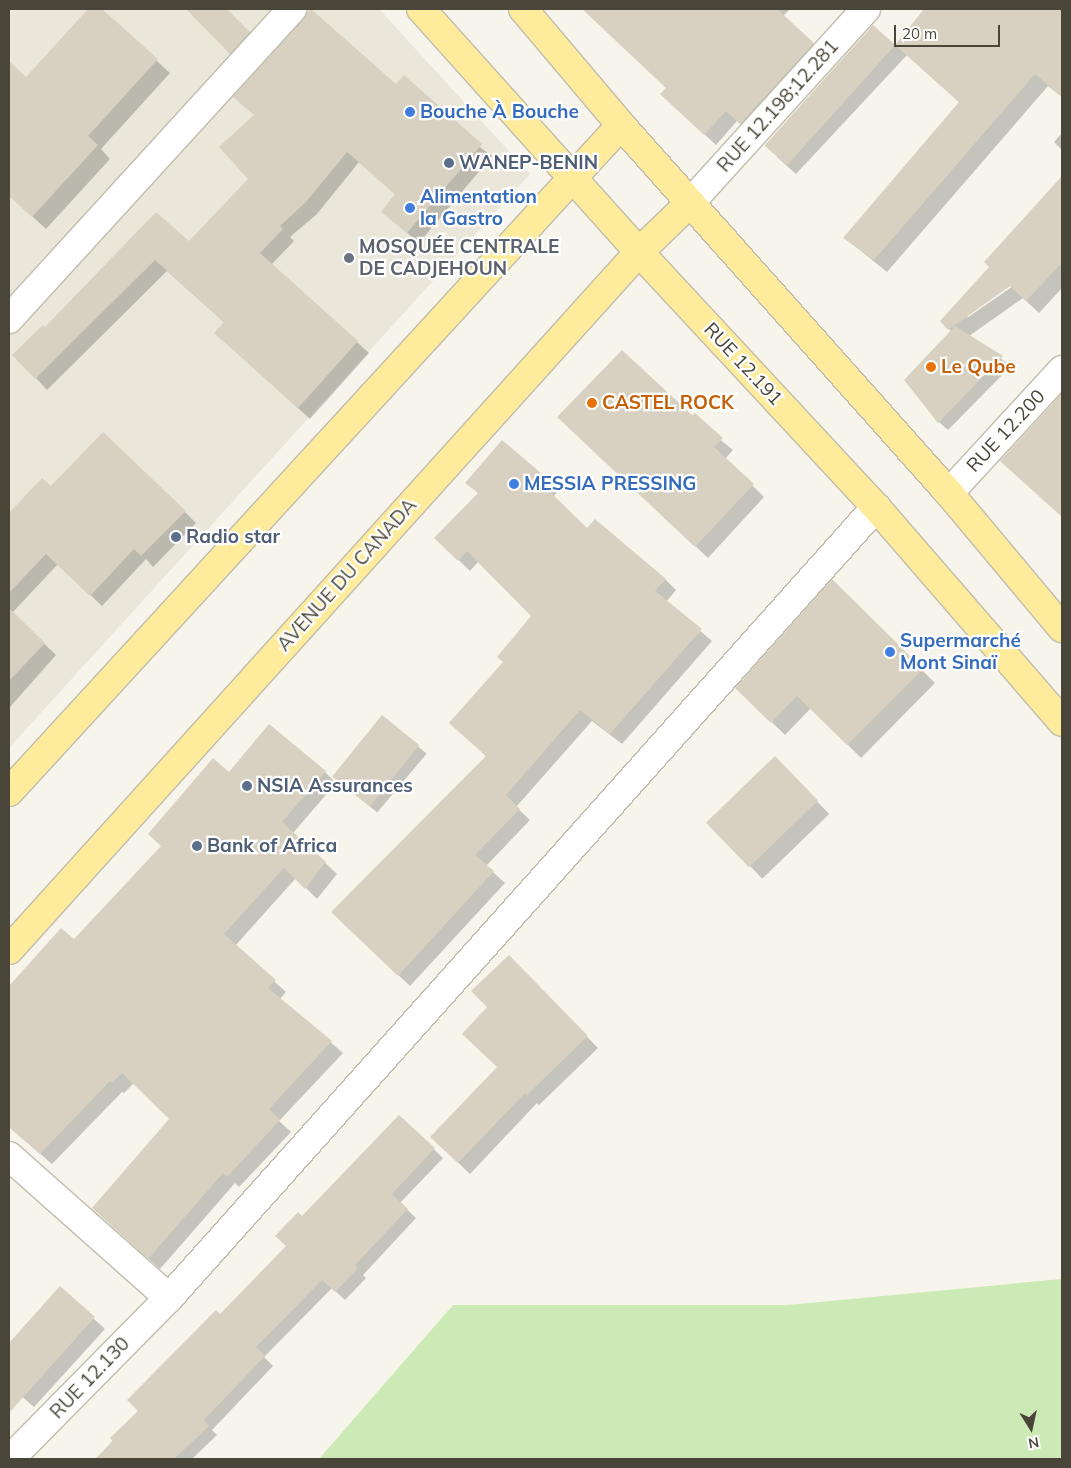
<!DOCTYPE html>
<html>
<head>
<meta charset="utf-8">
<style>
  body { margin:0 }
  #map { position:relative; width:1071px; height:1468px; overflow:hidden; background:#f6f4eb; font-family:Mulish,sans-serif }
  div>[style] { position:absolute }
  .residential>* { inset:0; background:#eae6da }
  .green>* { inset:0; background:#cceab5 }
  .shadow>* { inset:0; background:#0003; transform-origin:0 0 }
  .building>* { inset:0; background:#d8d1c1; transform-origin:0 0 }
  .roads { filter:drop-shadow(1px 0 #c2bdae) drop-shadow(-1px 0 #c2bdae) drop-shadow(0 1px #c2bdae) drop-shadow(0 -1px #c2bdae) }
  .minor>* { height:28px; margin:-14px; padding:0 14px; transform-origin:14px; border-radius:14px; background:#fff }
  .major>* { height:28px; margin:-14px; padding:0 14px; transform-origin:14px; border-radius:14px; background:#feec9c }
  .dots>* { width:14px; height:14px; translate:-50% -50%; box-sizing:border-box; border:2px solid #fff; border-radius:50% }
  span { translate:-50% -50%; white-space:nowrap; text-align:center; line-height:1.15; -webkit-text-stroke:4.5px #fff; paint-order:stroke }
  .street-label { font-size:19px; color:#4a4539 }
  .shop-label { font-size:19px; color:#366cbe; font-weight:700 }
  .left { translate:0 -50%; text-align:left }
  .service-label { font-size:19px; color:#4e5e75; font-weight:700 }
  .worship-label { font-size:19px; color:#5b616d; font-weight:700 }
  .food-label { font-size:19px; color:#c56008; font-weight:700 }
  .frame { position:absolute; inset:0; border:10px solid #4a4539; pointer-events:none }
  .north { position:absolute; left:1006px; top:1403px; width:50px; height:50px; -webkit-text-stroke:4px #fff; paint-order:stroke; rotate:170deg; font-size:14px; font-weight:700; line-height:20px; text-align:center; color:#4a4539 }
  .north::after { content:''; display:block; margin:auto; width:18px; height:22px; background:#4a4539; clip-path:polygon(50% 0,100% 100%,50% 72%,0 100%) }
  .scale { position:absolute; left:894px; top:25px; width:106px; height:22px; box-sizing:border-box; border:2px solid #4a4539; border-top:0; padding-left:6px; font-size:15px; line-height:18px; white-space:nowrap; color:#4a4539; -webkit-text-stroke:4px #fff; paint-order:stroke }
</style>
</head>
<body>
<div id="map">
  <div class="residential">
    <div style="clip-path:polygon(9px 9px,379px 9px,530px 174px,9px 748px)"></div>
  </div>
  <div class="green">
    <div style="clip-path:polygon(1062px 1279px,1062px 1459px,319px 1459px,453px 1305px,788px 1305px)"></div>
  </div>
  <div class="shadow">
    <div style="clip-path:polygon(90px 9px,100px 9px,170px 73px,101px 149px,110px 159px,46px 229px,9px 195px,9px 63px,26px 79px)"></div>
    <div style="clip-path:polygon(188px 9px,226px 9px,258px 41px,239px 62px)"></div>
    <div style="clip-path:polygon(610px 9px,790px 9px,783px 16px,824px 54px,752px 134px,737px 121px,716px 145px,673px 105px,668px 88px,598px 22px)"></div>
    <div style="clip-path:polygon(928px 9px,1062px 9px,1062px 97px,1048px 86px,887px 272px,845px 238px,960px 103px,907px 55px,796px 174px,777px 157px,873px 26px,895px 47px)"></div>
    <div style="clip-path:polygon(396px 86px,492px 156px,419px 243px,383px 212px,396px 195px,359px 162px,317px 214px,290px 237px,294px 241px,271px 265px,369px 353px,310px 419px,215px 333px,225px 323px,167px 271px,47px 390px,36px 378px,45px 329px,156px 213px,190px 243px)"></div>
    <div style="clip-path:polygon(1062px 133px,1062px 150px,1054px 142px)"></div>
    <div style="clip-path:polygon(evenodd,1050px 192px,1062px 203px,1062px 288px,1039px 313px,1023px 298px,969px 336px,1011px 366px,948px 430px,939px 422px,951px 331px,941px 321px,990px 267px,1050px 192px,1014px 282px,1016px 284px,967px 318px,969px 314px,1014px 282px)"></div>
    <div style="clip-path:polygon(1062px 395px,1062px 516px,1002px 461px)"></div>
    <div style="clip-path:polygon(692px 417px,733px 450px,725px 459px,764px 497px,708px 558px,570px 428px)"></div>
    <div style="clip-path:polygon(43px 480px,51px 487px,185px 512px,196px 523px,153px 567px,146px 559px,102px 606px,58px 564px,12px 613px,56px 655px,10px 707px,9px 531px,16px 524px,9px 514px)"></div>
    <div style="clip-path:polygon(547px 480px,558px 491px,553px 497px,587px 530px,665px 579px,676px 590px,666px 602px,712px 641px,622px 744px,592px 721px,516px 807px,530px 820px,486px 866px,505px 883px,410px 986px,343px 923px,487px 757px,450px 723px,504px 662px,533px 616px,478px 562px,470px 571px,436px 538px,479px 494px,467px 482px)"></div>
    <div style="clip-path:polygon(832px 581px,935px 683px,861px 758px,811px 708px,785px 735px,737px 688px)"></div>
    <div style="left:383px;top:717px;width:57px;height:77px;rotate:40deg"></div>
    <div style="left:775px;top:758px;width:78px;height:93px;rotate:46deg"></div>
    <div style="clip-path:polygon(325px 772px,336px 783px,293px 833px,337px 874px,317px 899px,296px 878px,235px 946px,286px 992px,280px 999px,343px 1053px,279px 1121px,291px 1132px,239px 1187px,235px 1183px,160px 1269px,93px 1208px,171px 1119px,134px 1083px,124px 1093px,122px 1092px,52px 1164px,9px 1127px,9px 1003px,16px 996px,9px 988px,61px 930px,74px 941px,229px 774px)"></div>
    <div style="clip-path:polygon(509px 957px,598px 1048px,539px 1105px,537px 1103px,470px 1174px,443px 1148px,498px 1067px,489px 1007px)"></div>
    <div style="clip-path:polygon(399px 1116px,443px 1158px,400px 1203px,416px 1218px,363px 1275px,366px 1278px,345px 1300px,332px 1288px,264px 1357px,273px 1366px,212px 1430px,217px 1435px,192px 1459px,97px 1459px,220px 1315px,287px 1246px,302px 1218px)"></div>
    <div style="clip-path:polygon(60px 1288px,105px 1329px,34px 1407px,18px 1393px,9px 1405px,9px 1345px)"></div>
  </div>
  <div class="building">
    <div style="clip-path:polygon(88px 9px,102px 9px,158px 59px,88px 136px,98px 145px,32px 217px,9px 196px,9px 61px,26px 77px)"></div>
    <div style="clip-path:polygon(186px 9px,227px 9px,250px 32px,230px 54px)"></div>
    <div style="clip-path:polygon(311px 9px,396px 84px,404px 75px,482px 144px,407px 233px,381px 212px,395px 194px,347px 152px,306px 202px,280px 226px,283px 229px,260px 253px,358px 341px,298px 408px,214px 333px,224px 322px,155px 260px,35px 379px,12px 355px,43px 325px,45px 327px,156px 212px,189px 241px,248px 179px,219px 147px,254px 115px,233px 97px)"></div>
    <div style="clip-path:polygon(582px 9px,777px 9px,814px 43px,740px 124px,726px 111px,704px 135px,660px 94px,666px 88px)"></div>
    <div style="clip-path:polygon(924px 9px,1062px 9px,1062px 97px,1035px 74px,874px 260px,843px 238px,959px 102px,895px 45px)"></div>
    <div style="left:873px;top:25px;width:30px;height:162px;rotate:42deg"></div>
    <div style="clip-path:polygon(1062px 176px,1062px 263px,1026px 301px,1010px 286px,948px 330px,940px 321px,989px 267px,984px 262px)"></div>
    <div style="clip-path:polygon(955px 326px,1003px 356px,938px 423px,904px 380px)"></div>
    <div style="clip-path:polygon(622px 350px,692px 415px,695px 413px,723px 438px,714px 447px,754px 484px,695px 547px,557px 417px)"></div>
    <div style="clip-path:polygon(1062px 393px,1062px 517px,1000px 461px)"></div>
    <div style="clip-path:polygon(103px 432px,186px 511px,141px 556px,134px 549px,90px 596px,46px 554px,9px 593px,9px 513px,42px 478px,51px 486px)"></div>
    <div style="clip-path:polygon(502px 440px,548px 479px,543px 485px,587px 528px,595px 519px,666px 579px,655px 591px,702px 629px,610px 734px,580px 710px,506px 795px,520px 809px,475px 855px,494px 871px,398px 976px,331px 912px,486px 756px,449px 723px,503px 662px,497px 657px,531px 616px,467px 551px,458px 561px,434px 538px,478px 493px,465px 483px)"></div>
    <div style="clip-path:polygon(832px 579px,923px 669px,847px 745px,797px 696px,771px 723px,735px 688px)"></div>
    <div style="clip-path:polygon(9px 608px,45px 643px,9px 681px)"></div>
    <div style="left:382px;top:715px;width:48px;height:79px;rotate:39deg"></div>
    <div style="clip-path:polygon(269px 724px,326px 771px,282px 822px,326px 862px,305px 889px,284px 868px,224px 934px,276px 980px,268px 988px,332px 1041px,269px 1109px,280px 1120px,227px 1177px,223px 1173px,148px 1259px,92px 1208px,169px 1119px,122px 1073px,112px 1083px,110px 1081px,40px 1154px,9px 1127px,9px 986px,61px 928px,74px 939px,161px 846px,148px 834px,213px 758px,229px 772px)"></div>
    <div style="left:775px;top:756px;width:62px;height:96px;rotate:46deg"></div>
    <div style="clip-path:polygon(509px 955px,588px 1036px,527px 1095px,525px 1093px,458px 1163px,430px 1137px,497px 1067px,462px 1034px,487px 1007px,471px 991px)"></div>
    <div style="clip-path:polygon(399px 1115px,435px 1148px,392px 1194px,408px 1209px,355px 1265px,358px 1268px,335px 1292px,322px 1280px,256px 1347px,265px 1356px,204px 1420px,209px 1426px,174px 1459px,95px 1459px,113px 1441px,110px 1438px,138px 1411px,127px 1400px,216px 1310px,220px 1314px,286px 1246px,275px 1236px,298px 1212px,302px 1216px)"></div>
    <div style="clip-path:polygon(60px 1286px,95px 1317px,9px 1413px,9px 1343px)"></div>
  </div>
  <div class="roads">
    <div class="minor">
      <div style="left:690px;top:203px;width:262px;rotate:-47.8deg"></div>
      <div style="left:9px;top:319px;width:420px;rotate:-47.6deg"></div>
      <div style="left:949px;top:493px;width:167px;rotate:-47.4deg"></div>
      <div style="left:9px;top:1156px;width:214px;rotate:41.6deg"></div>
      <div style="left:10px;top:1459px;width:226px;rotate:-45.4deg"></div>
      <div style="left:169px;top:1298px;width:1061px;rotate:-48.21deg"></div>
    </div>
    <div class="major">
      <div style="left:421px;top:9px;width:326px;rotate:48.1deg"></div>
      <div style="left:639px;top:252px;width:348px;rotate:47.1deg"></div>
      <div style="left:876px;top:507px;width:284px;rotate:49.1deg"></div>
      <div style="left:523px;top:9px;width:152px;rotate:49.8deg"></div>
      <div style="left:621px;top:125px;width:493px;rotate:48.3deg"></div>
      <div style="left:949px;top:493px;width:176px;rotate:50.1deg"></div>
      <div style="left:9px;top:792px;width:905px;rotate:-47.46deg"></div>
      <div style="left:9px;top:950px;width:940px;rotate:-47.93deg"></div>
      <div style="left:639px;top:252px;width:71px;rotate:-43.9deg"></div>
    </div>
  </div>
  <div class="dots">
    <div style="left:410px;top:112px;background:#3f7fe0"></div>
    <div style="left:449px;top:163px;background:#5c6f8a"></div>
    <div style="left:410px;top:208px;background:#3f7fe0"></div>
    <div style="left:349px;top:258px;background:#6b7280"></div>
    <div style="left:931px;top:367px;background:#e8710a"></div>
    <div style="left:592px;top:403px;background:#e8710a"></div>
    <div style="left:514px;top:484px;background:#3f7fe0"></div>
    <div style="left:176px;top:537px;background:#5c6f8a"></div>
    <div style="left:890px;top:652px;background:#3f7fe0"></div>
    <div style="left:247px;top:786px;background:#5c6f8a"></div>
    <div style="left:197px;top:846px;background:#5c6f8a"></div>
  </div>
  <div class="street-label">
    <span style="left:778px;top:106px;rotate:-48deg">RUE 12.198;12.281</span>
    <span style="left:743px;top:364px;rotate:47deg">RUE 12.191</span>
    <span style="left:1006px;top:431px;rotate:-47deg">RUE 12.200</span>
    <span style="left:347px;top:575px;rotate:-48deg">AVENUE DU CANADA</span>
    <span style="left:90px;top:1378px;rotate:-46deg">RUE 12.130</span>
  </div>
  <div class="shop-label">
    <span class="left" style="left:420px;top:112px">Bouche À Bouche</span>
    <span class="left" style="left:420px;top:208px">Alimentation<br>la Gastro</span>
    <span class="left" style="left:524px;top:484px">MESSIA PRESSING</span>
    <span class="left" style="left:900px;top:652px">Supermarché<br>Mont Sinaï</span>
  </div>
  <div class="service-label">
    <span class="left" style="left:459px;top:163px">WANEP-BENIN</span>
    <span class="left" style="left:186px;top:537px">Radio star</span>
    <span class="left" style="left:257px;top:786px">NSIA Assurances</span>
    <span class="left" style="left:207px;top:846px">Bank of Africa</span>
  </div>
  <div class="worship-label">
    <span class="left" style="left:359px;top:258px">MOSQUÉE CENTRALE<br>DE CADJEHOUN</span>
  </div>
  <div class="food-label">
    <span class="left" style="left:941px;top:367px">Le Qube</span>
    <span class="left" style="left:602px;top:403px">CASTEL ROCK</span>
  </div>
  <div class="frame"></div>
  <div class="north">N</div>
  <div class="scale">20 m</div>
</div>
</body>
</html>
